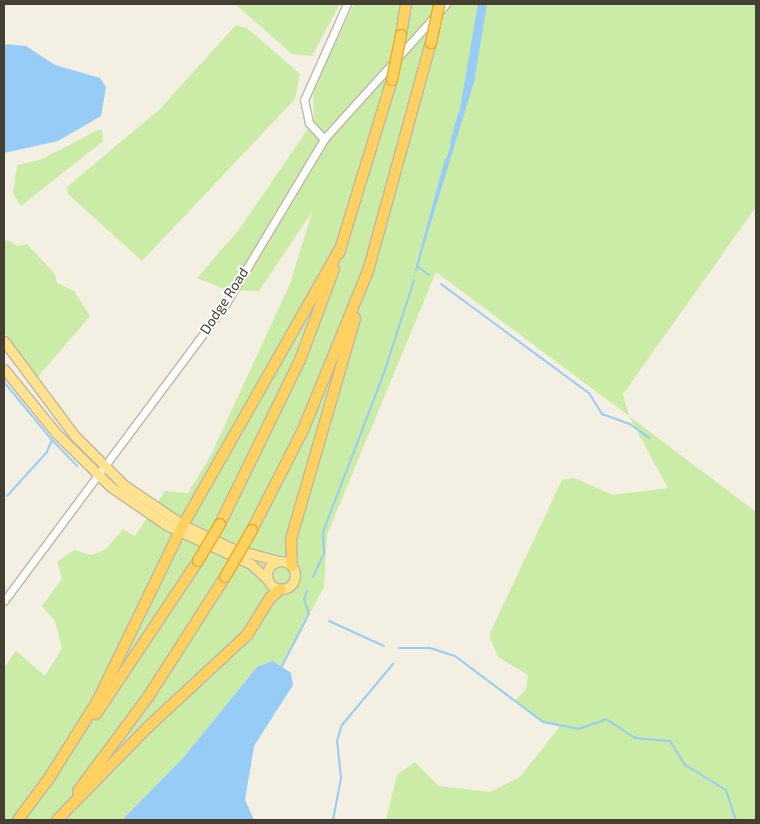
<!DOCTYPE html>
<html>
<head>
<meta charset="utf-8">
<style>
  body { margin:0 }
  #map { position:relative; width:760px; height:824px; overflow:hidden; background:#f3efe2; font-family:"Exo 2",sans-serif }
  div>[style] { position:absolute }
  .green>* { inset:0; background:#caeca6 }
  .water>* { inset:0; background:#97ccf7 }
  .stream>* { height:2px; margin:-1px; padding:0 1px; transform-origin:1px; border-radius:1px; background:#97ccf7 }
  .roads { filter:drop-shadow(1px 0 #bfb7a4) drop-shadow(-1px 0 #bfb7a4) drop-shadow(0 1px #bfb7a4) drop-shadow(0 -1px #bfb7a4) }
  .minor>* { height:7px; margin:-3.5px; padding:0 3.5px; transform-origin:3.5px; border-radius:3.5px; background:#fff }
  .major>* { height:9px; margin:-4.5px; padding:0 4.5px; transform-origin:4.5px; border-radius:4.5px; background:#ffe38f }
  .major>.ring { margin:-4.5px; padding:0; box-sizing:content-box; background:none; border:9px solid #ffe38f; border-radius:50% }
  .highway>* { height:10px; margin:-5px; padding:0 5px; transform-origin:5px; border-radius:5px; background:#ffd161 }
  .bridges { filter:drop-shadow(1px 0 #ecaa22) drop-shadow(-1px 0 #ecaa22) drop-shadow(0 1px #ecaa22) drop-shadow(0 -1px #ecaa22) }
  .highway-bridge>* { height:10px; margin:-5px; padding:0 5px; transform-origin:5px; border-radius:5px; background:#ffd161 }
  span { translate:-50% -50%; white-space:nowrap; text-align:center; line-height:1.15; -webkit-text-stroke:4px #fff; paint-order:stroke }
  .street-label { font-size:14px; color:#453e32 }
  .frame { position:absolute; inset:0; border:5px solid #453e32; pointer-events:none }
</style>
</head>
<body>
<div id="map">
  <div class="green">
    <div style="clip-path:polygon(235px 4px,340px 4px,312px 56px,292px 54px)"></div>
    <div style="clip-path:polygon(354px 4px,756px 4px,756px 207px,623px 394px,629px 416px,756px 512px,756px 820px,386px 820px,397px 775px,415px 762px,439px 786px,490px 792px,520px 777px,560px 726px,543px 722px,514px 701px,526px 690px,528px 675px,498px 657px,489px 635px,562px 480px,574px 478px,613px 495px,668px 488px,629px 416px,436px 272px,327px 535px,324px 587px,282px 666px,273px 661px,257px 667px,183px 758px,122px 820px,4px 820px,4px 668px,16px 651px,45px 676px,62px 648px,55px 621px,42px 606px,62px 579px,57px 562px,74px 550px,91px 555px,106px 549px,123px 529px,135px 536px,165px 491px,188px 493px,211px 455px,290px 284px,312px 212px,259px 291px,227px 290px,197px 278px,238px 231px,314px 120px,313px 91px)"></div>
    <div style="clip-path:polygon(236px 25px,247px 28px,300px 74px,295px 99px,142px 261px,68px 194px,67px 187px,160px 109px)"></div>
    <div style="clip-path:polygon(98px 130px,102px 130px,103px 141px,21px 206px,13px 194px,17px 165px,40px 160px)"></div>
    <div style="clip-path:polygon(8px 240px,17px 246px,27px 244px,55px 274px,57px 283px,74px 291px,90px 316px,37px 378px,4px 332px,4px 241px)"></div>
  </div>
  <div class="water">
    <div style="clip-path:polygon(478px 4px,487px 4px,474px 82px,411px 288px,459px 114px)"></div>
    <div style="clip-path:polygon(4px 44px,26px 46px,55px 65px,100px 78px,106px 87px,101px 116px,58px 141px,4px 153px)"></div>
    <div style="clip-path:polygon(273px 661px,291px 673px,293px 685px,254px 746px,245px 800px,254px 820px,122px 820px,183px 758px,257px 667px)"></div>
  </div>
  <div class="stream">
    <div style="left:451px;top:143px;width:31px;rotate:-75deg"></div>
    <div style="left:417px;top:266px;width:15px;rotate:37deg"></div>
    <div style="left:416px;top:270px;width:115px;rotate:-74.9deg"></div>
    <div style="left:441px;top:284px;width:184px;rotate:36.4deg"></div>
    <div style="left:589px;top:393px;width:25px;rotate:58deg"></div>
    <div style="left:602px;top:414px;width:30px;rotate:20deg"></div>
    <div style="left:630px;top:424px;width:24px;rotate:36deg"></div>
    <div style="left:4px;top:382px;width:75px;rotate:50.4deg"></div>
    <div style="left:52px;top:440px;width:13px;rotate:113deg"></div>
    <div style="left:47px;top:452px;width:59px;rotate:132.3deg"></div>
    <div style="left:53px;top:441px;width:35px;rotate:46deg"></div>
    <div style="left:313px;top:577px;width:26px;rotate:-65deg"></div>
    <div style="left:324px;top:553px;width:21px;rotate:-93deg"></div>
    <div style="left:323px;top:532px;width:167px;rotate:-69deg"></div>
    <div style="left:383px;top:376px;width:101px;rotate:-72.1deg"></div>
    <div style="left:329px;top:621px;width:60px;rotate:24.4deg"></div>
    <div style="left:399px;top:648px;width:31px"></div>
    <div style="left:430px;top:648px;width:26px;rotate:18deg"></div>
    <div style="left:455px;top:656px;width:110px;rotate:36.9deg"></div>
    <div style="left:543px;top:722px;width:37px;rotate:11deg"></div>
    <div style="left:579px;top:729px;width:29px;rotate:-20deg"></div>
    <div style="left:606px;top:719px;width:35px;rotate:33deg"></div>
    <div style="left:635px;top:738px;width:35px;rotate:5deg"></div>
    <div style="left:670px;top:741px;width:28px;rotate:58deg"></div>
    <div style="left:685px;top:765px;width:48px;rotate:31.4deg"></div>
    <div style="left:726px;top:790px;width:32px;rotate:72deg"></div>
    <div style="left:282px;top:666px;width:59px;rotate:-62.6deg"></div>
    <div style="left:309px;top:614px;width:16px;rotate:-108deg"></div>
    <div style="left:304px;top:599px;width:9px;rotate:-69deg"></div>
    <div style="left:333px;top:820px;width:43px;rotate:-79.2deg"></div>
    <div style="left:341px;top:778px;width:37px;rotate:-96deg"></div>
    <div style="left:337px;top:741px;width:17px;rotate:-73deg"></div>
    <div style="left:342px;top:725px;width:80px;rotate:-50.1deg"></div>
  </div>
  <div class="roads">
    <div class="minor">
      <div style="left:324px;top:139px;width:22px;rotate:-133deg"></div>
      <div style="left:309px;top:123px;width:24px;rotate:-102deg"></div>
      <div style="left:304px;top:100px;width:105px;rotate:-65.9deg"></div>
      <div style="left:4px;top:601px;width:372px;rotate:-53.3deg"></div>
      <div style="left:226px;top:303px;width:191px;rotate:-59.1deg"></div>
      <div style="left:324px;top:139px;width:182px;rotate:-47.9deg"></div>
    </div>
    <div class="major">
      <div style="left:4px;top:341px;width:117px;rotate:53.3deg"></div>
      <div style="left:74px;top:435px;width:71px;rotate:45deg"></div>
      <div style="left:124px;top:485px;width:71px;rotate:34.1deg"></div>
      <div style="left:183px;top:525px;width:53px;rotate:25.6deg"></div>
      <div style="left:231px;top:548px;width:49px;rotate:15.5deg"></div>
      <div style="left:4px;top:369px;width:82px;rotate:50.9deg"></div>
      <div style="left:56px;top:433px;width:77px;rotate:44.5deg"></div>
      <div style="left:111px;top:487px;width:69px;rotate:34.4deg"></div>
      <div style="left:168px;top:526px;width:91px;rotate:24.6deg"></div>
      <div style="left:251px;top:564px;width:22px;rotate:43deg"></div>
      <div class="ring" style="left:267px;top:561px;width:19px;height:19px"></div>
    </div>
    <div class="highway">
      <div style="left:401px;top:35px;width:31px;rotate:-81deg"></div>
      <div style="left:339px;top:253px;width:181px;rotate:-73deg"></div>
      <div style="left:220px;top:524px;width:182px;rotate:-64deg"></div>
      <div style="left:300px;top:360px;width:97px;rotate:-69.5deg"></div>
      <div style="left:252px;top:530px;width:112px;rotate:-63deg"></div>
      <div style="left:303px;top:430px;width:172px;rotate:-67.8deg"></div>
      <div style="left:368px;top:271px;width:237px;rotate:-74.6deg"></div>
      <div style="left:292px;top:566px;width:27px;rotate:-92deg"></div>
      <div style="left:291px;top:539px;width:230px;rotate:-73.8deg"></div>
      <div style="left:96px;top:714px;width:184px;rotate:-56.3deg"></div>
      <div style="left:46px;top:783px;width:96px;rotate:-57.8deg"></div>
      <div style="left:97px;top:702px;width:197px;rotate:-64.1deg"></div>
      <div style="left:183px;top:525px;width:320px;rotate:-60.4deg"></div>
      <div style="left:78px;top:791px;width:117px;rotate:-53.3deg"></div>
      <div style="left:148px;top:697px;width:143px;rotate:-57.3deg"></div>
      <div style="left:18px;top:820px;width:52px;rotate:-53.6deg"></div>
      <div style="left:57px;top:820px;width:130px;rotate:-45.6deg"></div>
      <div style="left:148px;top:727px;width:135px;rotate:-42.9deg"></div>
      <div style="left:247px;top:635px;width:44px;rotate:-58.1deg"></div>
      <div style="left:270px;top:598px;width:14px;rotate:-39deg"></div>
    </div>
  </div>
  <div class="bridges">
    <div class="highway-bridge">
      <div style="left:431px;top:43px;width:40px;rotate:-78deg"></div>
      <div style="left:392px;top:80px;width:46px;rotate:-78.7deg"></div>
      <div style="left:198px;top:561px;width:43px;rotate:-59.3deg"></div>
      <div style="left:225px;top:577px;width:54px;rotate:-60.1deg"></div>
    </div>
  </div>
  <div class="street-label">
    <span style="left:224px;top:301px;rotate:-57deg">Dodge Road</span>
  </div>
  <div class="frame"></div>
</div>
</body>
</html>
